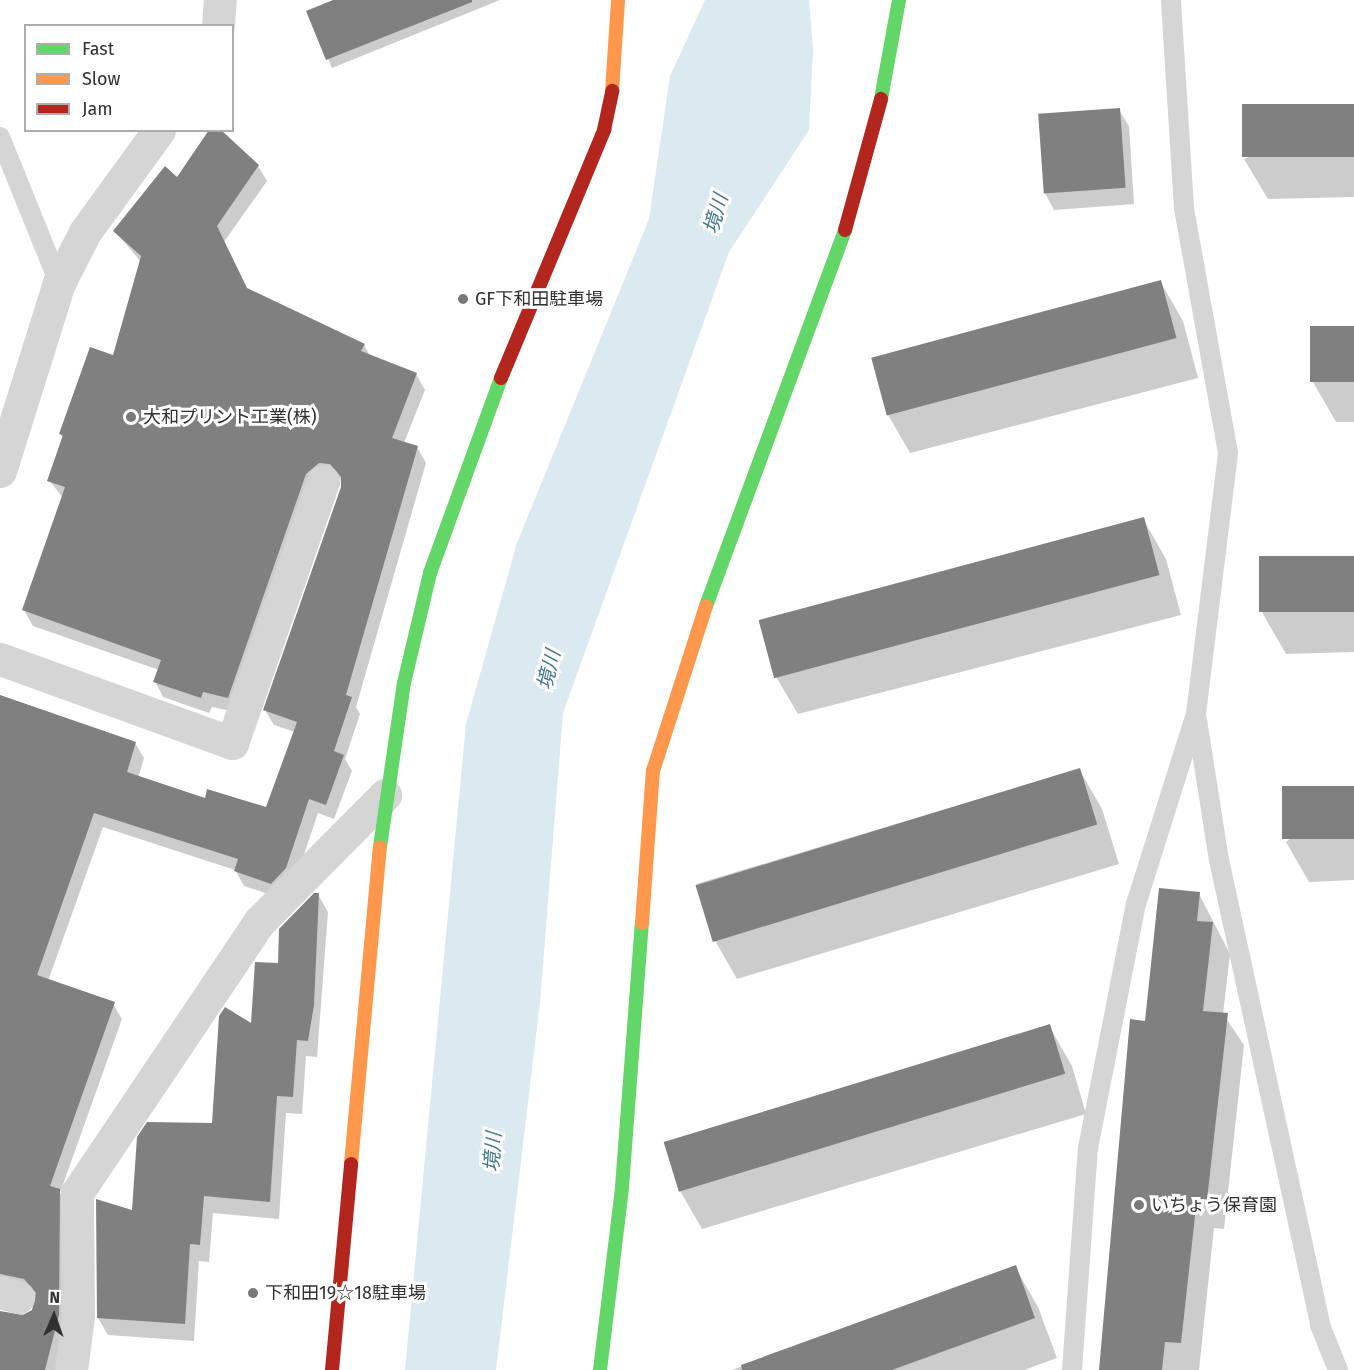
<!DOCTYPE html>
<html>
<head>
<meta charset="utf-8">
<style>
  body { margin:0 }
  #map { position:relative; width:1354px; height:1370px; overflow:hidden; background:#fff; font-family:"Fira Sans","Noto Sans JP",sans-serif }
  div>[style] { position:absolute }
  .water>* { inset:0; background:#dbe9f0 }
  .shadow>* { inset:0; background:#0003 }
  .building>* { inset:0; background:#808080; transform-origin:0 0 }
  .lane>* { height:20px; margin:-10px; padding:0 10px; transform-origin:10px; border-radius:10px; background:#d5d5d5 }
  .street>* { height:33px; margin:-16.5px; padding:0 16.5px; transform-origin:16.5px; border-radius:16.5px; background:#d5d5d5 }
  .fast>* { height:14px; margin:-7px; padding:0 7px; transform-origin:7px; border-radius:7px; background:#63d668 }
  .slow>* { height:14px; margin:-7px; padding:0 7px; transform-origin:7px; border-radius:7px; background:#ff974d }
  .jam>* { height:14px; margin:-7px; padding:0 7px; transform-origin:7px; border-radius:7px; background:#b3261e }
  .dots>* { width:16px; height:16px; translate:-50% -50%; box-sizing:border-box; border:3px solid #fff; border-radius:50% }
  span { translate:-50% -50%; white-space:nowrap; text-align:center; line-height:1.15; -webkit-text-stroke:6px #fff; paint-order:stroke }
  .poi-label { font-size:18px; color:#313131 }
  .left { translate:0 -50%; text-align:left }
  .water-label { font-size:20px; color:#44778f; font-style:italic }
  .legend { position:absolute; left:24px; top:24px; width:210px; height:108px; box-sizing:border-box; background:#fff; border:2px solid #adadad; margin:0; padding:8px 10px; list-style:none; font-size:18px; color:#313131 }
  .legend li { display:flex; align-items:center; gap:12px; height:30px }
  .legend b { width:30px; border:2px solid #adadad }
  .north { position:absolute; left:24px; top:1286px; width:60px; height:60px; -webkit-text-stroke:4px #fff; paint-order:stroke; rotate:2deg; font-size:16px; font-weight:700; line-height:24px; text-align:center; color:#313131 }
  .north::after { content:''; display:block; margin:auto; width:21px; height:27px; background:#313131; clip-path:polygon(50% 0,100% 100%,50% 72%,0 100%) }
</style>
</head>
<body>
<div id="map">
  <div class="water">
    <div style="clip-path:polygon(705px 0,809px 0,813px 49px,809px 130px,729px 252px,563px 713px,540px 1002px,496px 1370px,405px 1370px,466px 724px,517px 543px,649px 219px,670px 76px)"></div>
  </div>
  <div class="shadow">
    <div style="clip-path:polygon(337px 0,500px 0,332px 68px,308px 12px)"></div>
    <div style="clip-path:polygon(1354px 105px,1354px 197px,1268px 199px,1244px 159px)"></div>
    <div style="clip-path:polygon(1119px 110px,1129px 126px,1134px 204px,1054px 210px,1045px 193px)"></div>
    <div style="clip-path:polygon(258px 166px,267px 181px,224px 242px,248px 290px,364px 345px,370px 356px,416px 374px,425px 390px,404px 443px,417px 447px,426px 463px,356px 707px,360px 714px,345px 759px,352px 771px,334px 819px,318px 813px,294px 884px,280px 898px,244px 886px,235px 870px,103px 827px,48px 981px,113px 1004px,122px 1019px,60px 1193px,68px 1205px,67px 1331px,57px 1370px,0 1370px,0 1312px,14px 1317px,33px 1311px,37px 1297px,14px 1289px,0 1292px,0 695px,135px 743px,144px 758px,138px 778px,206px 800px,267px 809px,295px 732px,274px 725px,265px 710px,342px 487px,340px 478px,328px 478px,236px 712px,212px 707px,209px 713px,163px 697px,155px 681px,159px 670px,33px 626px,24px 610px,63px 498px,49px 480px,63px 439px,60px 434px,114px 357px,141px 262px,115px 231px,178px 179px)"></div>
    <div style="clip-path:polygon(1160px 281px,1183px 321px,1198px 378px,910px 453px,887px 413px)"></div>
    <div style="clip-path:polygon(1354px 328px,1354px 422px,1336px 422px,1313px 382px)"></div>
    <div style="clip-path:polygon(1143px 519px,1166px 559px,1181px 615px,798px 714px,775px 675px,759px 620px)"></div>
    <div style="clip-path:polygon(1354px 558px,1354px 652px,1286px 654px,1263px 614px,1261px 560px)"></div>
    <div style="clip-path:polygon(1079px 769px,1102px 809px,1119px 864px,737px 979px,714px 939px,696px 884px)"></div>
    <div style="clip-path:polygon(1354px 788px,1354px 880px,1309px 882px,1286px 842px)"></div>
    <div style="clip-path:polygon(1199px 894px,1230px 954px,1223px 1014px,1244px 1045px,1224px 1229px,1214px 1228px,1199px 1370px,1100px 1370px,1147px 1023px)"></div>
    <div style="clip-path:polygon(319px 896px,328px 912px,317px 1057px,306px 1056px,302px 1114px,286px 1113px,279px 1219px,213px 1213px,209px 1262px,199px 1261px,194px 1341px,108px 1335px,98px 1318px,133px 1212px,214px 1125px,280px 964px,280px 929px)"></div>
    <div style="clip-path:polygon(1049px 1026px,1072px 1066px,1086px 1114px,702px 1229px,679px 1189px)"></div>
    <div style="clip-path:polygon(1015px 1267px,1038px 1307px,1057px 1358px,1024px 1370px,732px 1370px)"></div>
  </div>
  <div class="building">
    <div style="clip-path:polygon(333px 0,472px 0,472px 2px,326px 60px,306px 11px)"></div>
    <div style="left:1354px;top:104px;width:53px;height:112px;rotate:90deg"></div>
    <div style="left:1120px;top:108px;width:80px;height:82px;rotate:86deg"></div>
    <div style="clip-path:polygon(209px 130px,221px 130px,259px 165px,217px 226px,247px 288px,365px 344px,361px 351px,417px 373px,392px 438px,418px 446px,346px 695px,352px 697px,334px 751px,344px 755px,326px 805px,309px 799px,286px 868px,271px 884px,234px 871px,238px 859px,94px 813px,37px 975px,115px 1002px,50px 1186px,60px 1189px,59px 1315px,45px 1370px,0 1370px,0 1311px,23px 1315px,32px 1310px,36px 1293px,24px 1279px,0 1274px,0 695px,136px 742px,127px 772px,205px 798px,207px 789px,266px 807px,297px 722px,263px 710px,341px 487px,341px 477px,330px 464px,319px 463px,306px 474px,228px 698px,203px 692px,201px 698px,153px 682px,161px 660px,22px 610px,65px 487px,47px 481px,63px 435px,59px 434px,90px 347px,113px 355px,141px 256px,113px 231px,165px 166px,177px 177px)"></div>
    <div style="left:1161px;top:280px;width:60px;height:300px;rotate:75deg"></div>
    <div style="left:1354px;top:326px;width:56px;height:44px;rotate:90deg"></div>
    <div style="left:1144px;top:517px;width:60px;height:399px;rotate:75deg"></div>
    <div style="left:1354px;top:556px;width:56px;height:95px;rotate:90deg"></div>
    <div style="left:1080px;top:768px;width:59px;height:402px;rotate:73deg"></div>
    <div style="left:1354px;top:786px;width:53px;height:72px;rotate:90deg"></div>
    <div style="clip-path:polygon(1159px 888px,1200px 892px,1197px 921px,1213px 922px,1203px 1011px,1228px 1013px,1207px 1200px,1197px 1198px,1181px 1343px,1165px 1342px,1162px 1370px,1099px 1370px,1130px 1019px,1145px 1021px)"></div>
    <div style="clip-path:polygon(314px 893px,319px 893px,314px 1005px,308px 1041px,297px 1040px,293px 1097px,277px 1096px,270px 1202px,204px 1196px,200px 1245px,190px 1244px,185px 1324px,97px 1318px,96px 1199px,132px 1210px,137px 1137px,147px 1122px,212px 1123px,219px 1016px,225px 1007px,251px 1023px,255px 962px,278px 963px,279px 929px)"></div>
    <div style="left:1050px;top:1024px;width:52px;height:404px;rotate:73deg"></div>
    <div style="clip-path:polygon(1016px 1265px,1035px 1318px,892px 1370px,742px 1370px,741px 1365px)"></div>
  </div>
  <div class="lane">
    <div style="left:0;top:137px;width:157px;rotate:68deg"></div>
    <div style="left:1197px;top:720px;width:142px;rotate:81.1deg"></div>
    <div style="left:1219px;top:860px;width:476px;rotate:77.7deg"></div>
    <div style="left:1320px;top:1325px;width:48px;rotate:68.2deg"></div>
    <div style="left:1072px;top:1370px;width:223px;rotate:-85.9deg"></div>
    <div style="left:1088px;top:1148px;width:249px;rotate:-78.9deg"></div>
    <div style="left:1136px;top:904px;width:199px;rotate:-72.5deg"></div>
    <div style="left:1196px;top:714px;width:263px;rotate:-83deg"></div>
    <div style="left:1228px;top:453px;width:249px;rotate:-100.2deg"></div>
    <div style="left:1184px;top:208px;width:208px;rotate:-93.6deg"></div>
  </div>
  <div class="street">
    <div style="left:218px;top:26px;width:26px;rotate:-86deg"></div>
    <div style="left:0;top:471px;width:197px;rotate:-72.6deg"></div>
    <div style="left:59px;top:283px;width:57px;rotate:-63deg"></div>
    <div style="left:85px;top:232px;width:126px;rotate:-54deg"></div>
    <div style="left:0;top:659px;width:247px;rotate:19.9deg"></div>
    <div style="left:232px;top:743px;width:277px;rotate:-70.8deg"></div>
    <div style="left:0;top:1292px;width:19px;rotate:16deg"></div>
    <div style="left:71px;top:1370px;width:54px;rotate:-82.6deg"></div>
    <div style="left:78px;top:1316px;width:123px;rotate:-90.5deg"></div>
    <div style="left:77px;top:1193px;width:326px;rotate:-56.1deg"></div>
    <div style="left:259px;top:922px;width:179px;rotate:-45.2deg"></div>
  </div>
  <div class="fast">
    <div style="left:881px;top:99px;width:101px;rotate:-79.7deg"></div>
    <div style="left:706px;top:606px;width:401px;rotate:-69.7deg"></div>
    <div style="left:380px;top:847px;width:166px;rotate:-81.7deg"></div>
    <div style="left:404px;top:683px;width:113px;rotate:-76.7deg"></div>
    <div style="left:430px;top:573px;width:208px;rotate:-70deg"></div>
    <div style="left:600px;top:1370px;width:184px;rotate:-83.1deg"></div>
    <div style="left:622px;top:1187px;width:265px;rotate:-85.7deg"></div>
  </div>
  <div class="slow">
    <div style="left:612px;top:91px;width:91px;rotate:-86.2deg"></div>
    <div style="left:642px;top:923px;width:152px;rotate:-85.9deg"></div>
    <div style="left:653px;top:771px;width:173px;rotate:-72.2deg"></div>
    <div style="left:351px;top:1164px;width:318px;rotate:-84.8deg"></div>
  </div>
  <div class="jam">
    <div style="left:845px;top:230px;width:136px;rotate:-74.6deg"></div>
    <div style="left:501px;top:378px;width:269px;rotate:-67.4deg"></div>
    <div style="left:604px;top:130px;width:40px;rotate:-78deg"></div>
    <div style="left:332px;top:1370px;width:207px;rotate:-84.7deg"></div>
  </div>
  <div class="dots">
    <div style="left:463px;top:299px;background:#797979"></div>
    <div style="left:131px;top:417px;background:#797979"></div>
    <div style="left:1139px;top:1205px;background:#797979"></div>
    <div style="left:253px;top:1293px;background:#797979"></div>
  </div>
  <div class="poi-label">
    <span class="left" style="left:475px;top:299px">GF下和田駐車場</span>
    <span class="left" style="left:143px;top:417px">大和プリント工業(株)</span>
    <span class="left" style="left:1151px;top:1205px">いちょう保育園</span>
    <span class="left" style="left:265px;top:1293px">下和田19☆18駐車場</span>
  </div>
  <div class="water-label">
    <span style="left:716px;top:214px;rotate:-74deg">境川</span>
    <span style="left:549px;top:670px;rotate:-76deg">境川</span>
    <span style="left:493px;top:1152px;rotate:-86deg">境川</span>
  </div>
  <ul class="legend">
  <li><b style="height:8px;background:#63d668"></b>Fast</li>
  <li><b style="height:8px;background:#ff974d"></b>Slow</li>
  <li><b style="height:8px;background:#b3261e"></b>Jam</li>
  </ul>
  <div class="north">N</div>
</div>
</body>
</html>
